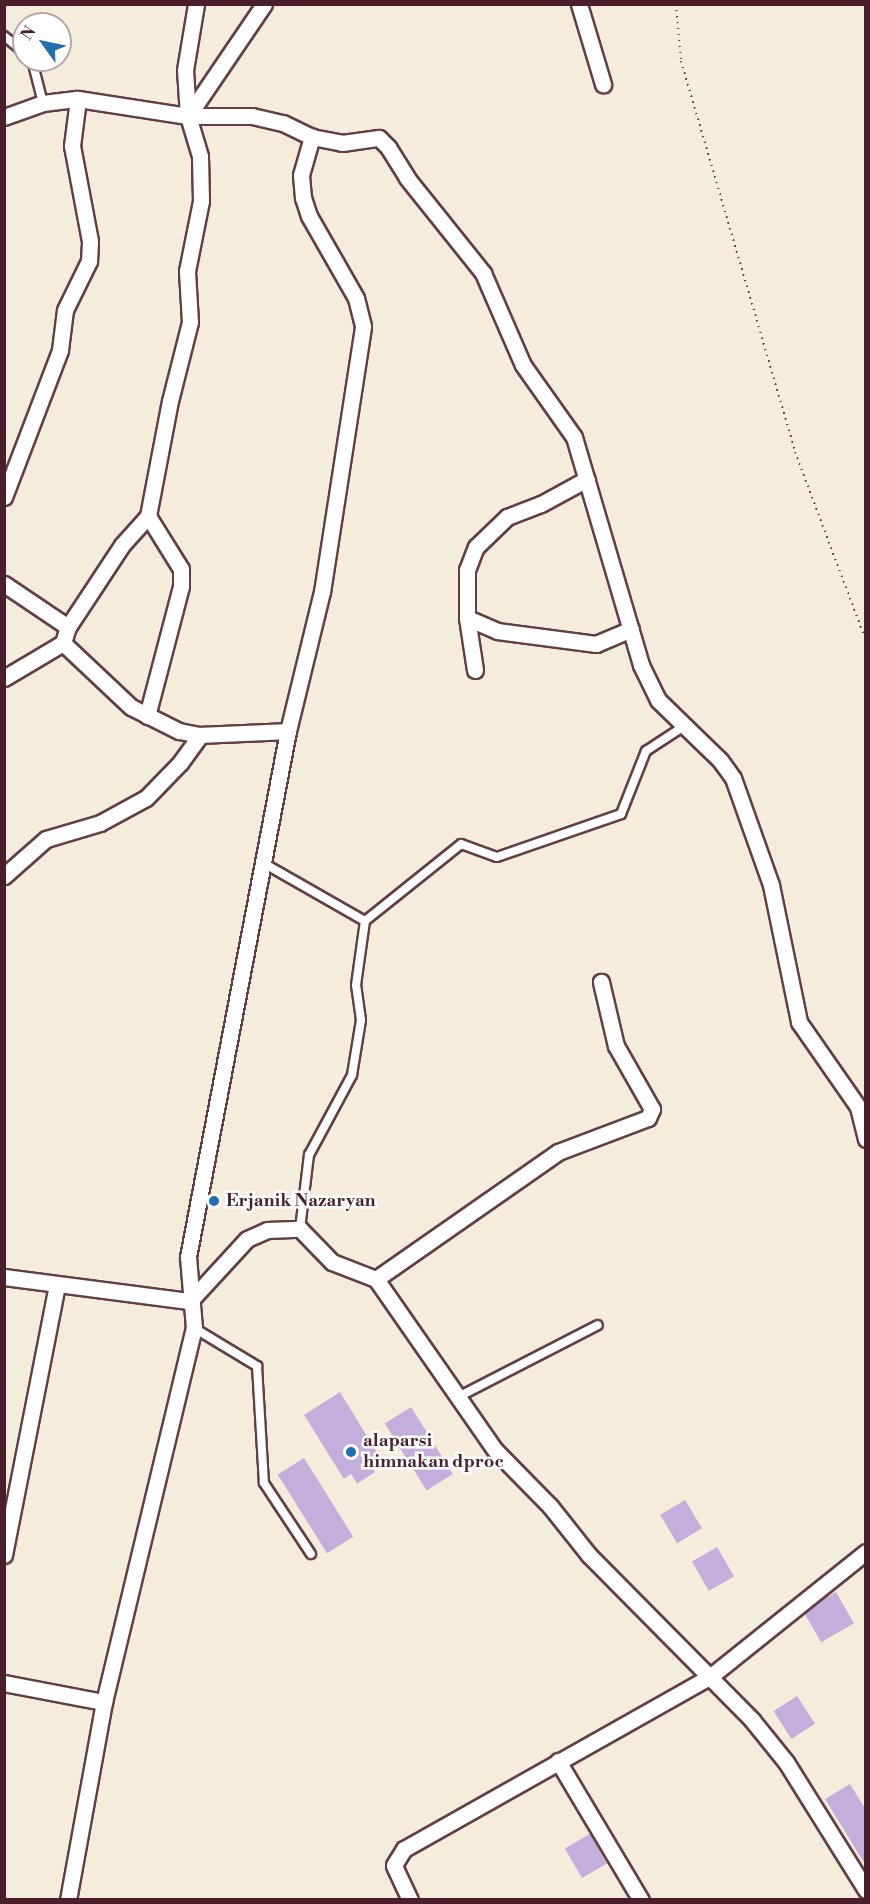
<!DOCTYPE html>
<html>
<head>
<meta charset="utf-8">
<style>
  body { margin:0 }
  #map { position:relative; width:870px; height:1904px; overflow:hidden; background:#f5eddb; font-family:"Libre Bodoni",serif }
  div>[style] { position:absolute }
  .building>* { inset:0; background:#c3afdc; transform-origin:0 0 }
  .path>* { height:2px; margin-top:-1px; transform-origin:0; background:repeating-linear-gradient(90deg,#643e45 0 1.5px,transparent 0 6px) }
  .roads { filter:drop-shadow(2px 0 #643e45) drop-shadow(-2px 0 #643e45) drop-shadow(0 2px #643e45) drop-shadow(0 -2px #643e45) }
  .lane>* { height:8px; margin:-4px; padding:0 4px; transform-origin:4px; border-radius:4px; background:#fff }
  .street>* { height:15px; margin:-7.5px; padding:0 7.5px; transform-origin:7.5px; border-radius:7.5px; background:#fff }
  .dots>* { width:16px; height:16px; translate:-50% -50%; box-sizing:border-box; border:3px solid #fff; border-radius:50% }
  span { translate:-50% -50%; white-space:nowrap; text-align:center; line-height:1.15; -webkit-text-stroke:5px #fff; paint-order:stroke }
  .poi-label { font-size:18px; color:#4a1f2b; font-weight:700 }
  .left { translate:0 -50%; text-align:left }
  .frame { position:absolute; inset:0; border:6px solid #4a1f2b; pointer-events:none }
  .north { position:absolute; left:12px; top:12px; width:60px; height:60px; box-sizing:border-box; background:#fff; border:2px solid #b7a5aa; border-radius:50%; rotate:303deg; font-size:16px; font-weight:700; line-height:24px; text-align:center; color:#4a1f2b }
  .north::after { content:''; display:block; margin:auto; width:21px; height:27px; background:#1f6fb2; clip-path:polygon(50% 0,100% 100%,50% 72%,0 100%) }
</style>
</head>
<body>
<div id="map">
  <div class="building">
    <div style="clip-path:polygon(340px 1392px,379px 1456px,369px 1463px,375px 1472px,357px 1484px,351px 1474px,344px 1479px,304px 1415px)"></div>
    <div style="left:411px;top:1407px;width:79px;height:31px;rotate:58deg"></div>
    <div style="left:304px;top:1458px;width:93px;height:31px;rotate:58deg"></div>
    <div style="left:685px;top:1500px;width:33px;height:29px;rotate:59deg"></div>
    <div style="left:717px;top:1547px;width:34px;height:29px;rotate:60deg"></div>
    <div style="left:836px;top:1592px;width:36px;height:38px;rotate:60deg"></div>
    <div style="left:797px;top:1696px;width:33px;height:28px;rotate:57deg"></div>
    <div style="clip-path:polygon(850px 1784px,866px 1810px,866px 1866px,825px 1799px)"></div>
    <div style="left:590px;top:1834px;width:34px;height:29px;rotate:60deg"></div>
  </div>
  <div class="path">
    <div style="left:676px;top:4px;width:57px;rotate:85deg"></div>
    <div style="left:681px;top:61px;width:407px;rotate:73.7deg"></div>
    <div style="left:795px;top:452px;width:197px;rotate:69.4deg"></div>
  </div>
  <div class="roads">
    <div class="lane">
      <div style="left:4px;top:36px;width:26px;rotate:39deg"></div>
      <div style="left:32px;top:60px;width:44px;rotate:75.7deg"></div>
      <div style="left:265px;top:864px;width:115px;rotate:29.7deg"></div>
      <div style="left:300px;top:1229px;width:75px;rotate:-83.1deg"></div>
      <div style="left:309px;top:1155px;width:91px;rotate:-61.7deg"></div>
      <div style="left:352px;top:1075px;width:56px;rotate:-80.7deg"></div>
      <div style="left:361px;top:1020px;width:35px;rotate:-98deg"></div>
      <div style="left:356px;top:985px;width:65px;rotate:-82deg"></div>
      <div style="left:365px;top:921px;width:123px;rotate:-38.7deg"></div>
      <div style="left:461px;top:844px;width:38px;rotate:20deg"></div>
      <div style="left:497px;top:857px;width:131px;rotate:-19.1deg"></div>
      <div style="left:621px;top:814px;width:68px;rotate:-68.4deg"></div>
      <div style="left:646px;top:751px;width:45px;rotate:-33.3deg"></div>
      <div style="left:194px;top:1328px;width:74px;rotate:31.1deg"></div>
      <div style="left:257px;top:1366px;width:117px;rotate:86.6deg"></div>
      <div style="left:264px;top:1483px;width:85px;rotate:56.5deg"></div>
      <div style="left:458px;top:1397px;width:157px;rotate:-27.2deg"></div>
    </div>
    <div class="street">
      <div style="left:579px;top:4px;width:84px;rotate:73.3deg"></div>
      <div style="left:188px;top:116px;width:135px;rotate:-55.8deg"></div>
      <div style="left:4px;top:117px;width:41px;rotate:-19.7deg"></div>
      <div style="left:43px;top:103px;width:35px;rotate:-7deg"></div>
      <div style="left:78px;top:99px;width:111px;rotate:8.8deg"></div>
      <div style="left:188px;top:116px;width:64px"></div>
      <div style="left:252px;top:116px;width:32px;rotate:13deg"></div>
      <div style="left:283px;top:123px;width:32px;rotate:26deg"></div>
      <div style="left:312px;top:137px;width:31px;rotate:11deg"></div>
      <div style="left:342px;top:143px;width:37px;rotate:-8deg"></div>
      <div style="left:379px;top:138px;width:13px;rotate:45deg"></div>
      <div style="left:388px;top:147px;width:36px;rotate:58deg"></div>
      <div style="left:407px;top:178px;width:122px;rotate:51.3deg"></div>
      <div style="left:483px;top:273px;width:100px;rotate:66.5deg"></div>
      <div style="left:523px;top:365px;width:88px;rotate:54.7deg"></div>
      <div style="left:574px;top:437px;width:238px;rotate:73.6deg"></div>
      <div style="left:641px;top:665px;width:39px;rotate:64deg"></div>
      <div style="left:658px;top:700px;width:86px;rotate:44.1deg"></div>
      <div style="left:720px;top:760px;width:22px;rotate:54deg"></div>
      <div style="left:733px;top:778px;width:114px;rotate:70.4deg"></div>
      <div style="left:771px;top:885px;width:140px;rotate:78.4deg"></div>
      <div style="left:799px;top:1022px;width:103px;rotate:55.2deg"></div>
      <div style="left:858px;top:1107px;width:33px;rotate:76deg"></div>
      <div style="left:4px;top:497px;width:157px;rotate:-69.1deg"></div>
      <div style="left:60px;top:350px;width:40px;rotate:-82.9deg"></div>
      <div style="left:65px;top:310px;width:55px;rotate:-63.9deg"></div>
      <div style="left:89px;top:261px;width:20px;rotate:-87deg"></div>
      <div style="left:90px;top:241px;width:97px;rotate:-100.7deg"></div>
      <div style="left:72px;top:146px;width:47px;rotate:-82.7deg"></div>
      <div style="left:4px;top:584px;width:77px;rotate:33.9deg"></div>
      <div style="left:467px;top:618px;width:33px;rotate:23deg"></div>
      <div style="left:497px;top:631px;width:100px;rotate:7.5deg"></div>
      <div style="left:596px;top:644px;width:38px;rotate:-23deg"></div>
      <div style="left:63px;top:643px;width:93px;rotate:43.3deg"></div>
      <div style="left:131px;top:707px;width:54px;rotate:26.6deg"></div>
      <div style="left:179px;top:731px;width:21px;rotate:11deg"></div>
      <div style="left:475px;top:670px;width:53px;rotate:-98.7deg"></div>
      <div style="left:467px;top:618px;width:48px;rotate:-90deg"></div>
      <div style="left:467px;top:570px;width:25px;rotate:-69deg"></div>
      <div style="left:476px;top:547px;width:43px;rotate:-44.1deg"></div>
      <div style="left:507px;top:517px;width:36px;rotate:-21deg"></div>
      <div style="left:541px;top:504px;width:52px;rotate:-28.5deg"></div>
      <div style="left:4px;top:678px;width:69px;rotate:-30.7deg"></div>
      <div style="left:63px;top:643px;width:17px;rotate:-73deg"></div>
      <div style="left:68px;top:627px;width:98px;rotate:-56.6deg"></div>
      <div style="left:122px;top:545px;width:39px;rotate:-48deg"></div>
      <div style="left:148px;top:516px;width:117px;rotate:-79.2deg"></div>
      <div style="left:170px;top:401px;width:81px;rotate:-75.8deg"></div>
      <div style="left:190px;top:322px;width:51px;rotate:-93.4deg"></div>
      <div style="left:187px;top:271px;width:71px;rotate:-78.7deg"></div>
      <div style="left:201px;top:201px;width:45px;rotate:-91.3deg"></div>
      <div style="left:200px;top:156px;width:42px;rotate:-106.7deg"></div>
      <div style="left:188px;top:116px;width:46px;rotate:-93.7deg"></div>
      <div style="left:185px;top:70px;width:67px;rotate:-80.5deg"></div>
      <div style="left:147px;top:716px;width:134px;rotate:-75.3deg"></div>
      <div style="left:181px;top:586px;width:17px;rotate:-90deg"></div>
      <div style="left:181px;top:569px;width:62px;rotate:-121.9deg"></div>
      <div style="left:4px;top:876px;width:56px;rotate:-41.4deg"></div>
      <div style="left:46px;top:839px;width:56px;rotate:-16.5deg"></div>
      <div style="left:100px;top:823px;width:52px;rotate:-28.5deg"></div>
      <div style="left:146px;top:798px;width:49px;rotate:-45.8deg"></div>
      <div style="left:180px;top:763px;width:34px;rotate:-54deg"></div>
      <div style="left:200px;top:735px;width:88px;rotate:-2.6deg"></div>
      <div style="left:4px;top:1277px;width:188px;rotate:7.4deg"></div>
      <div style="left:190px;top:1301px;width:84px;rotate:-47.4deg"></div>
      <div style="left:247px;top:1239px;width:22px;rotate:-24deg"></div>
      <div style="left:267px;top:1230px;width:33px;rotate:-2deg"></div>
      <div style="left:300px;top:1229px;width:46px;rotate:45.9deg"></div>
      <div style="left:332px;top:1262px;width:47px;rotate:21.1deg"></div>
      <div style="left:376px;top:1279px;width:208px;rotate:55.2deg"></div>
      <div style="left:495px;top:1450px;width:78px;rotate:45.5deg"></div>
      <div style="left:550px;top:1506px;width:63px;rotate:51.5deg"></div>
      <div style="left:589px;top:1555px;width:232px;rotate:45.3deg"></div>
      <div style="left:752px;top:1720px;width:54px;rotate:51deg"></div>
      <div style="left:786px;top:1762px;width:151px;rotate:58deg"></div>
      <div style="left:376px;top:1279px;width:222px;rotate:-34.9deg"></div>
      <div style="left:558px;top:1152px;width:96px;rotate:-20.7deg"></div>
      <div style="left:648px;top:1118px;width:10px;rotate:-66deg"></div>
      <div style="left:652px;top:1109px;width:73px;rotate:-119.7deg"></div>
      <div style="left:616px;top:1046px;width:66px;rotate:-103.2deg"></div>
      <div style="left:4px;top:1555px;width:275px;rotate:-78.9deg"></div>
      <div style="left:4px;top:1683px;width:102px;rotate:10.8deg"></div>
      <div style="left:558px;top:1761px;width:162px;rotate:59.2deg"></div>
      <div style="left:68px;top:1900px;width:201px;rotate:-79.7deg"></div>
      <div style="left:104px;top:1702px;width:385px;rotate:-76.5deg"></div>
      <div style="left:194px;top:1328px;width:71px;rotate:-94.8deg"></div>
      <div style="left:188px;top:1257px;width:535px;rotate:-79.24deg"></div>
      <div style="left:288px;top:731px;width:143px;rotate:-76.3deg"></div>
      <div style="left:322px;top:592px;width:269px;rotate:-81.2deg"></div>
      <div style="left:363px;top:326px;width:29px;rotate:-104deg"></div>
      <div style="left:356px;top:298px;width:95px;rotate:-119.8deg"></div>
      <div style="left:309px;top:216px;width:19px;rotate:-108deg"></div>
      <div style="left:303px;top:198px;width:23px;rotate:-95deg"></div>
      <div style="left:301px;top:175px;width:40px;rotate:-74deg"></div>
      <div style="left:410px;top:1900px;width:38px;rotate:-115deg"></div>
      <div style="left:394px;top:1865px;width:19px;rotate:-58deg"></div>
      <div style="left:404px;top:1849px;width:352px;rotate:-29.4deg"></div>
      <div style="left:711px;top:1676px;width:198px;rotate:-38.7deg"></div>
    </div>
  </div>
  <div class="dots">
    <div style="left:214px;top:1201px;background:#1f6fb2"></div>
    <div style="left:351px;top:1452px;background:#1f6fb2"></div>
  </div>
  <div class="poi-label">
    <span class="left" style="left:226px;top:1201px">Erjanik Nazaryan</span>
    <span class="left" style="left:363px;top:1452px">alaparsi<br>himnakan dproc</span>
  </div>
  <div class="frame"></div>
  <div class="north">N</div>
</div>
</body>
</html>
